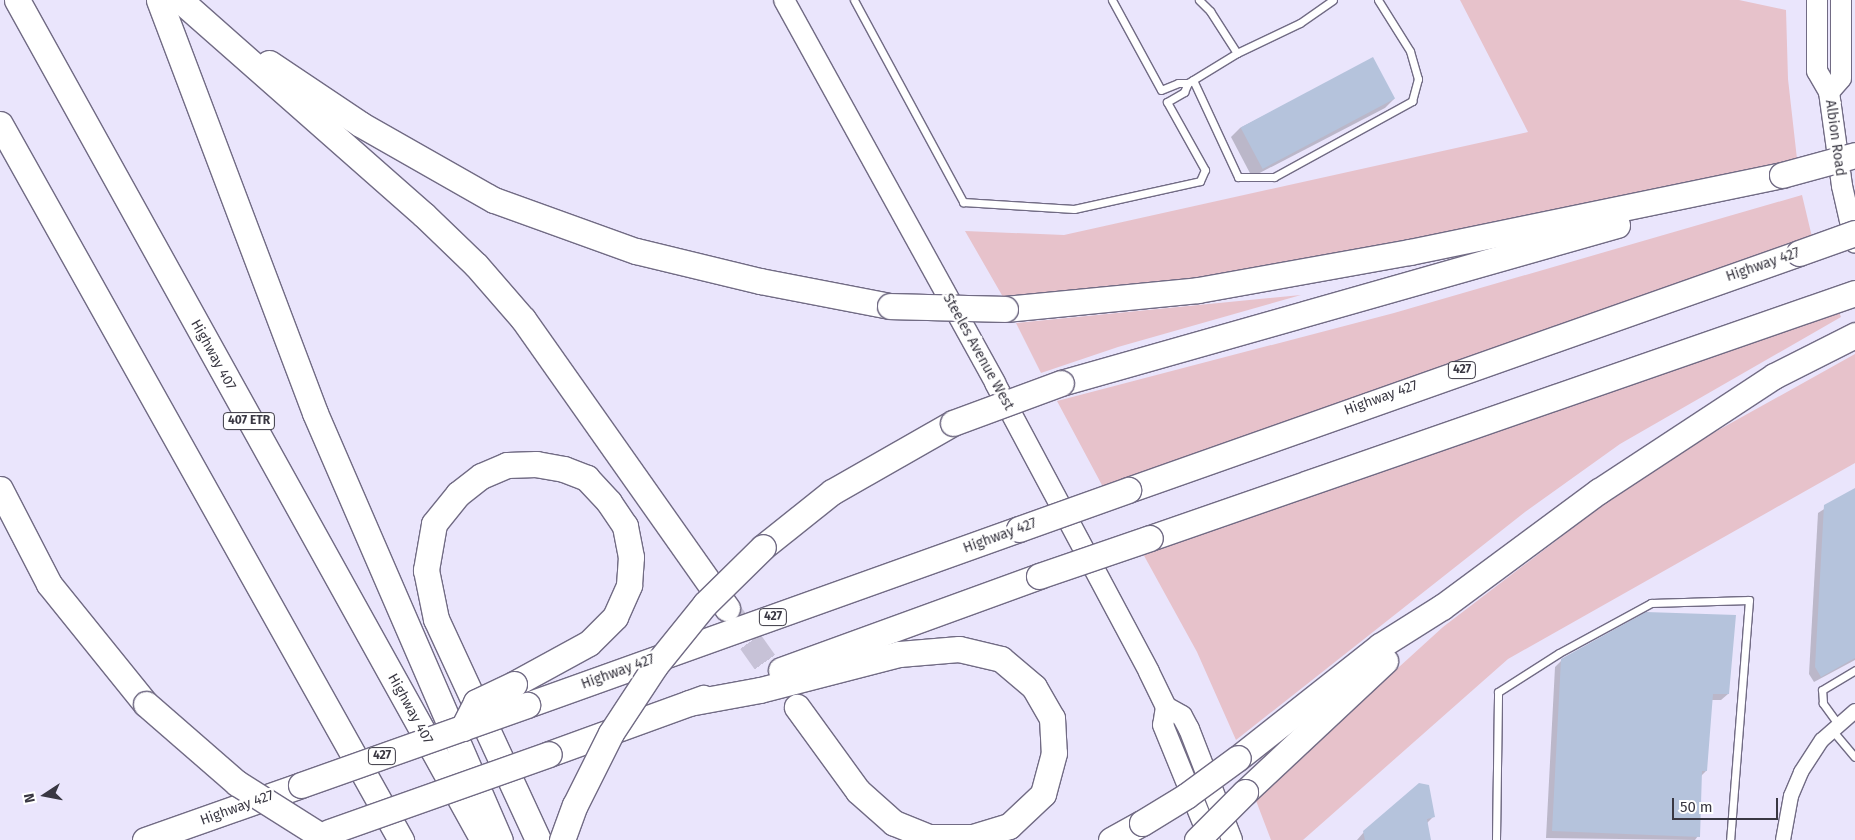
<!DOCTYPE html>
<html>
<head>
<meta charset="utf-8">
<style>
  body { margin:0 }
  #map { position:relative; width:1855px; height:840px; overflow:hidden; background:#eae5fc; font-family:"Fira Sans",sans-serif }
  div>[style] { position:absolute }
  .green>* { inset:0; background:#e7c2cb }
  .shadow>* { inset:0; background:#0003 }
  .building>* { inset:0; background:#b5c3dc; transform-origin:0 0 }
  .motorway-tunnel>* { height:25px; margin-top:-12.5px; transform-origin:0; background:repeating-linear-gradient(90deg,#c7c2d7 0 25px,transparent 0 37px) }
  .roads { filter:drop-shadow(1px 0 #716b84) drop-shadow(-1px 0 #716b84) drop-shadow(0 1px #716b84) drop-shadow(0 -1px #716b84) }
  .service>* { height:7px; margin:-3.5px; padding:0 3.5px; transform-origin:3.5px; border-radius:3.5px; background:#fff }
  .minor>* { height:14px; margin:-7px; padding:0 7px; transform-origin:7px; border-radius:7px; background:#fff }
  .secondary>* { height:20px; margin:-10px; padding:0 10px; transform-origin:10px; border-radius:10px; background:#fff }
  .motorway>* { height:25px; margin:-12.5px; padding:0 12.5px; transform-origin:12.5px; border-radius:12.5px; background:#fff }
  .bridges { filter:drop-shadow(1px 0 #716b84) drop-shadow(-1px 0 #716b84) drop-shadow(0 1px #716b84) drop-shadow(0 -1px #716b84) }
  .motorway-bridge>* { height:25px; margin:-12.5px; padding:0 12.5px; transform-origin:12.5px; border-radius:12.5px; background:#fff }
  span { translate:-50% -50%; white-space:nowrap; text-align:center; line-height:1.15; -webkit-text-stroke:5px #fff; paint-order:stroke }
  .shield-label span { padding:1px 4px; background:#fff; border:1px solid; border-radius:4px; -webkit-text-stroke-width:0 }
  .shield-label { font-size:12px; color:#393742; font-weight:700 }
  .street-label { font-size:14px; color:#393742 }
  .north { position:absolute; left:20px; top:770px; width:50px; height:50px; -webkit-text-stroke:4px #fff; paint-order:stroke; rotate:259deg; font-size:14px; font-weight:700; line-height:20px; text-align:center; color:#393742 }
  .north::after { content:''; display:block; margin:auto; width:18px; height:22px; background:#393742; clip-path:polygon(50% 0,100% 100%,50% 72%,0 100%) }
  .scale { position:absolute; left:1672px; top:798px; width:106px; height:22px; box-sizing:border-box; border:2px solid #393742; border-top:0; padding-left:6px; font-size:15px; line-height:18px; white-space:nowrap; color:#393742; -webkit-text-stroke:4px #fff; paint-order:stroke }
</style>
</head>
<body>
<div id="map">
  <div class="green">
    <div style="clip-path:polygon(1460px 0,1739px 0,1786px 10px,1788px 79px,1797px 159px,1537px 215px,1191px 280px,1003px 297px,965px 231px,1064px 235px,1528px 132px)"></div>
    <div style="clip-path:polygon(1802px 195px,1812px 237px,1103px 487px,1057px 401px,1394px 313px)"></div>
    <div style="clip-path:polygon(1301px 295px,1118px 347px,1041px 373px,1016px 323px)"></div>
    <div style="clip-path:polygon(1837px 306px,1841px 317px,1620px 444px,1525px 512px,1236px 740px,1197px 652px,1142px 552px)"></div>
    <div style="clip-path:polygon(1855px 354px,1855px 463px,1508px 659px,1303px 840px,1271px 840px,1255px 798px,1443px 627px,1608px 501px,1697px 442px)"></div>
  </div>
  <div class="shadow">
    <div style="clip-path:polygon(1373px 59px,1394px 99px,1385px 108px,1252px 177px,1231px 137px,1240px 128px)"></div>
    <div style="clip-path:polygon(1855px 489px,1855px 660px,1814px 682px,1809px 674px,1818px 513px)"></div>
    <div style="clip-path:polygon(1562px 660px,1728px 694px,1721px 700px,1711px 700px,1706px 771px,1701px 776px,1698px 836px,1695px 840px,1546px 838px,1555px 667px)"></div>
    <div style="clip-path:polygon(1433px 817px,1426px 824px,1429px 840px,1357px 840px,1364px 832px)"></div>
  </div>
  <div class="building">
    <div style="left:1373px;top:57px;width:47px;height:150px;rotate:62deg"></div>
    <div style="clip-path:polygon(1855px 488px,1855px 658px,1821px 677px,1815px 667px,1824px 505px)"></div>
    <div style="clip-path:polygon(1646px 612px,1736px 615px,1729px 694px,1713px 694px,1707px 771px,1702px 771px,1700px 837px,1552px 831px,1561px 659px)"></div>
    <div style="clip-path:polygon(1419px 783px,1429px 785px,1435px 817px,1427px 819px,1431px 840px,1365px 840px,1363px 831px)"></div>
  </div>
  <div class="motorway-tunnel">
    <div style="left:729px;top:611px;width:118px;rotate:54.7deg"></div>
  </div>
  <div class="roads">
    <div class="service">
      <div style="left:854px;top:0;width:230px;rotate:61.6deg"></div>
      <div style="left:963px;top:202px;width:111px;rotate:3.6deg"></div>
      <div style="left:1074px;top:209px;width:129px;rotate:-12.5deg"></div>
      <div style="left:1200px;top:181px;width:12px;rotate:-66deg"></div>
      <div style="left:1205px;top:170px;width:78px;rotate:-119.2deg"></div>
      <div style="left:1167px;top:102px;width:20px;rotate:-30deg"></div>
      <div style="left:1184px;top:92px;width:10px;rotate:-66deg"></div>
      <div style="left:1112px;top:0;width:102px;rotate:61.4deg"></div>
      <div style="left:1161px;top:90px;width:18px;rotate:-22deg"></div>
      <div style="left:1178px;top:83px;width:10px"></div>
      <div style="left:1188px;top:83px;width:57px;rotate:-31.5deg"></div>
      <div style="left:1199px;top:0;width:16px;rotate:45deg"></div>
      <div style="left:1210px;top:11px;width:50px;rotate:57.3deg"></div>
      <div style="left:1237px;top:53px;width:70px;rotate:-25.5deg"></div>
      <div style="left:1300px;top:23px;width:40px;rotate:-34.9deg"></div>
      <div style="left:1193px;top:80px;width:107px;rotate:65.1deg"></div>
      <div style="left:1238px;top:177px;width:36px"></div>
      <div style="left:1274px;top:177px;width:158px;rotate:-28.8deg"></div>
      <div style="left:1412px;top:101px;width:23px;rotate:-75deg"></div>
      <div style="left:1418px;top:79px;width:29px;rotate:-106deg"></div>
      <div style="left:1410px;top:51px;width:60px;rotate:-122.1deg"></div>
      <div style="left:1838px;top:724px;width:26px;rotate:-126deg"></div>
      <div style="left:1823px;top:703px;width:13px;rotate:-94deg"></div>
      <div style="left:1822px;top:690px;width:39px;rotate:-31deg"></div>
      <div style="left:1832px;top:730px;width:35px;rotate:50deg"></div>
      <div style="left:1496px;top:840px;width:148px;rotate:-89.2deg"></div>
      <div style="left:1498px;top:692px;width:72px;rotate:-32.6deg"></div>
      <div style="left:1559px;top:653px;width:105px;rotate:-28.5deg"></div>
      <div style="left:1651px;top:603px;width:98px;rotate:-1.8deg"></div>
      <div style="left:1749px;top:600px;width:241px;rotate:94.5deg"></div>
    </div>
    <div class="minor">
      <div style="left:1783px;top:840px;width:45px;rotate:-79.7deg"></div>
      <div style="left:1791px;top:796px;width:26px;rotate:-67deg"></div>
      <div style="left:1801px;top:772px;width:38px;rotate:-57deg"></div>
      <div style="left:1822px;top:740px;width:44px;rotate:-41.3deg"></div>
    </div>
    <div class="secondary">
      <div style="left:784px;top:0;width:437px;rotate:61.1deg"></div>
      <div style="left:995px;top:383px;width:327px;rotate:61.9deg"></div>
      <div style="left:1149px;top:672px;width:39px;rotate:64deg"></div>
      <div style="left:1166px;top:707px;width:18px;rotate:99deg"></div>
      <div style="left:1163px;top:725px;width:124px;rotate:67.8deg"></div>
      <div style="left:1817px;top:0;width:71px;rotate:90deg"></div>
      <div style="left:1817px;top:71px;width:24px;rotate:60deg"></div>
      <div style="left:1829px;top:92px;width:95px;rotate:82.1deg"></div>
      <div style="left:1842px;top:186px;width:58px;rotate:77.2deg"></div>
      <div style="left:1829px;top:92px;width:18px;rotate:-49deg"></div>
      <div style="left:1841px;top:78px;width:78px;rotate:-90deg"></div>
      <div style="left:1166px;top:707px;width:18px;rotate:29deg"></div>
      <div style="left:1182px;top:716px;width:15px;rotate:62deg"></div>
      <div style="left:1189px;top:729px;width:119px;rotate:68.8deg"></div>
    </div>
    <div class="motorway">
      <div style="left:17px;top:0;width:961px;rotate:60.98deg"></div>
      <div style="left:159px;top:0;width:441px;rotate:69.3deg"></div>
      <div style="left:315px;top:413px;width:465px;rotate:66.6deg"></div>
      <div style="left:180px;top:0;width:325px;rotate:41.4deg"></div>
      <div style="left:424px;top:215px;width:72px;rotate:43.9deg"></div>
      <div style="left:476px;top:265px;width:72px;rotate:49deg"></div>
      <div style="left:523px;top:319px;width:354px;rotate:54.8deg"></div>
      <div style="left:269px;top:63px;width:110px;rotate:33.8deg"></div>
      <div style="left:360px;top:124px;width:154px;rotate:29.6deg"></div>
      <div style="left:494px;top:200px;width:151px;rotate:19.8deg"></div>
      <div style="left:636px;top:251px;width:128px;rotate:13.6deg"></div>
      <div style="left:760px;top:281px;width:132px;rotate:10.9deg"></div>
      <div style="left:0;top:124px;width:821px;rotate:60.75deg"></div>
      <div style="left:1005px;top:309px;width:194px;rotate:-5.6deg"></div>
      <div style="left:1198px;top:290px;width:215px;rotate:-10.2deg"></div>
      <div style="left:1410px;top:252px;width:380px;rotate:-11.7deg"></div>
      <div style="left:1061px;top:383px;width:578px;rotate:-15.86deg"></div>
      <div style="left:0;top:489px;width:107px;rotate:62.7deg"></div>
      <div style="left:49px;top:584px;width:154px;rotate:51.1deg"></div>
      <div style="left:1128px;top:490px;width:712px;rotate:-19.45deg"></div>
      <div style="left:1150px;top:538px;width:746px;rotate:-19.16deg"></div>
      <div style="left:763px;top:547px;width:88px;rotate:-38.6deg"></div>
      <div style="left:832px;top:492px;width:139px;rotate:-29.7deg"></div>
      <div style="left:781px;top:670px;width:275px;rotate:-20deg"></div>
      <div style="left:514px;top:684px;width:85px;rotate:-28.7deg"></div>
      <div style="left:589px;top:643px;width:37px;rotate:-45deg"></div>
      <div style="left:615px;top:617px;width:35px;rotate:-66deg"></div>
      <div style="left:629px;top:585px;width:28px;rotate:-86deg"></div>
      <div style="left:631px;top:557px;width:32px;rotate:-101deg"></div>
      <div style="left:625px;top:526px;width:29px;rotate:-124deg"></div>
      <div style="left:609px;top:502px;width:33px;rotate:-133deg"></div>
      <div style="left:587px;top:478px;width:25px;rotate:-159deg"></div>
      <div style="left:564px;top:469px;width:28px;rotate:-170deg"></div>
      <div style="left:536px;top:464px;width:29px;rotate:178deg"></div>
      <div style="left:507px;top:465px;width:28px;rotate:157deg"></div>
      <div style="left:481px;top:476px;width:29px;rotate:142deg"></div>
      <div style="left:458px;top:494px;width:38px;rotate:129deg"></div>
      <div style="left:434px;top:524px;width:47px;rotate:99.9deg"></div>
      <div style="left:426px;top:570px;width:50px;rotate:78.5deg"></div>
      <div style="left:436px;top:619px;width:243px;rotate:65.2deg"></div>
      <div style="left:689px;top:703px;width:72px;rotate:-10.4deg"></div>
      <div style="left:760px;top:690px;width:144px;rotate:-14.5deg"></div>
      <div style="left:899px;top:654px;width:60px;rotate:-4.8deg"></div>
      <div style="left:959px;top:649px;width:43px;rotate:13.4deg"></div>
      <div style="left:1001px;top:659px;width:43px;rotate:40.3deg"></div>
      <div style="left:1034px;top:687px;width:36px;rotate:60deg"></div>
      <div style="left:1052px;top:718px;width:35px;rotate:87deg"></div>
      <div style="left:1054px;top:753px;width:42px;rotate:105deg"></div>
      <div style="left:1043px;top:794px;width:47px;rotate:136.7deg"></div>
      <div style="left:1009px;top:826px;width:37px;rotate:163deg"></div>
      <div style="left:974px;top:837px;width:45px;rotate:180deg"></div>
      <div style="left:929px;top:837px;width:38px;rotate:-158deg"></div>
      <div style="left:894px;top:823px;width:48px;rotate:-138.4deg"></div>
      <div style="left:858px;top:791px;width:104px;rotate:-126deg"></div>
      <div style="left:527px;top:705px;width:523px;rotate:-19.68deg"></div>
      <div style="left:549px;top:754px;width:164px;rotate:-20deg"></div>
      <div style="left:1238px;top:758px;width:181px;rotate:-38.3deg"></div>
      <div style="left:1380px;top:646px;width:73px;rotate:-32.2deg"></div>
      <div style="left:1442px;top:607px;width:195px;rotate:-36.5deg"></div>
      <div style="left:1599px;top:491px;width:209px;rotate:-33.3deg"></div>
      <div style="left:1774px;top:376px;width:91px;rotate:-26.8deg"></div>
      <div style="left:1245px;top:792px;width:192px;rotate:-43.1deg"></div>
      <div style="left:145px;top:840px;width:165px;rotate:-19.4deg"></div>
      <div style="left:1111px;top:840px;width:35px;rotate:-29deg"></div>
    </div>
  </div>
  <div class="bridges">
    <div class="motorway-bridge">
      <div style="left:1782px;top:175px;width:76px;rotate:-15.3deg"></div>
      <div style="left:1799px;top:253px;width:59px;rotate:-19.7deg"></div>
      <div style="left:890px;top:306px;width:115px;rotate:1.5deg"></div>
      <div style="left:953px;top:423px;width:115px;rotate:-20.3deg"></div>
      <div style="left:1019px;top:529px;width:116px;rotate:-19.7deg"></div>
      <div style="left:1039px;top:576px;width:117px;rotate:-18.9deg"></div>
      <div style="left:146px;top:704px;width:121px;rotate:41deg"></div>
      <div style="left:237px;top:783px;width:107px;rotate:32.3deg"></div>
      <div style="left:463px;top:728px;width:29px;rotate:-63deg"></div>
      <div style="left:476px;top:702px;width:42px;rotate:-25.3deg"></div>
      <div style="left:301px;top:785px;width:240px;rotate:-19.5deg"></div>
      <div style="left:1142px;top:823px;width:52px;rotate:-31.5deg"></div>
      <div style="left:1186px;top:796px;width:64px;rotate:-36.2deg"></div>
      <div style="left:329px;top:832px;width:233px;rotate:-19.5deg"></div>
      <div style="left:562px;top:840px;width:37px;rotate:-70deg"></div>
      <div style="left:575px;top:805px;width:80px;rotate:-63.4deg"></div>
      <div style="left:611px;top:733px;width:80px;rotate:-56.7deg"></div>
      <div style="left:655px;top:666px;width:80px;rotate:-51.1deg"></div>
      <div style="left:705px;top:604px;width:81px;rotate:-44.5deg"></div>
      <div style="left:1197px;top:840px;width:68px;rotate:-45deg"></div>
    </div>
  </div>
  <div class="shield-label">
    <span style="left:1462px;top:370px">427</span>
    <span style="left:249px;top:421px">407 ETR</span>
    <span style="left:773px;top:617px">427</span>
    <span style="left:382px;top:756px">427</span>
  </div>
  <div class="street-label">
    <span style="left:1835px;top:138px;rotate:82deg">Albion Road</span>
    <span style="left:1763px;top:265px;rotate:-19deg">Highway 427</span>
    <span style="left:978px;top:352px;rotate:61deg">Steeles Avenue West</span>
    <span style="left:213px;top:355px;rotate:61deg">Highway 407</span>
    <span style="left:1381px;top:398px;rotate:-20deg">Highway 427</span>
    <span style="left:1000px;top:536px;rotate:-20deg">Highway 427</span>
    <span style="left:618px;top:672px;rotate:-20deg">Highway 427</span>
    <span style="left:410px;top:709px;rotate:61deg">Highway 407</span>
    <span style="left:237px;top:808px;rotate:-20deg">Highway 427</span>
  </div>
  <div class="north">N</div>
  <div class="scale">50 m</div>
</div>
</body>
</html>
